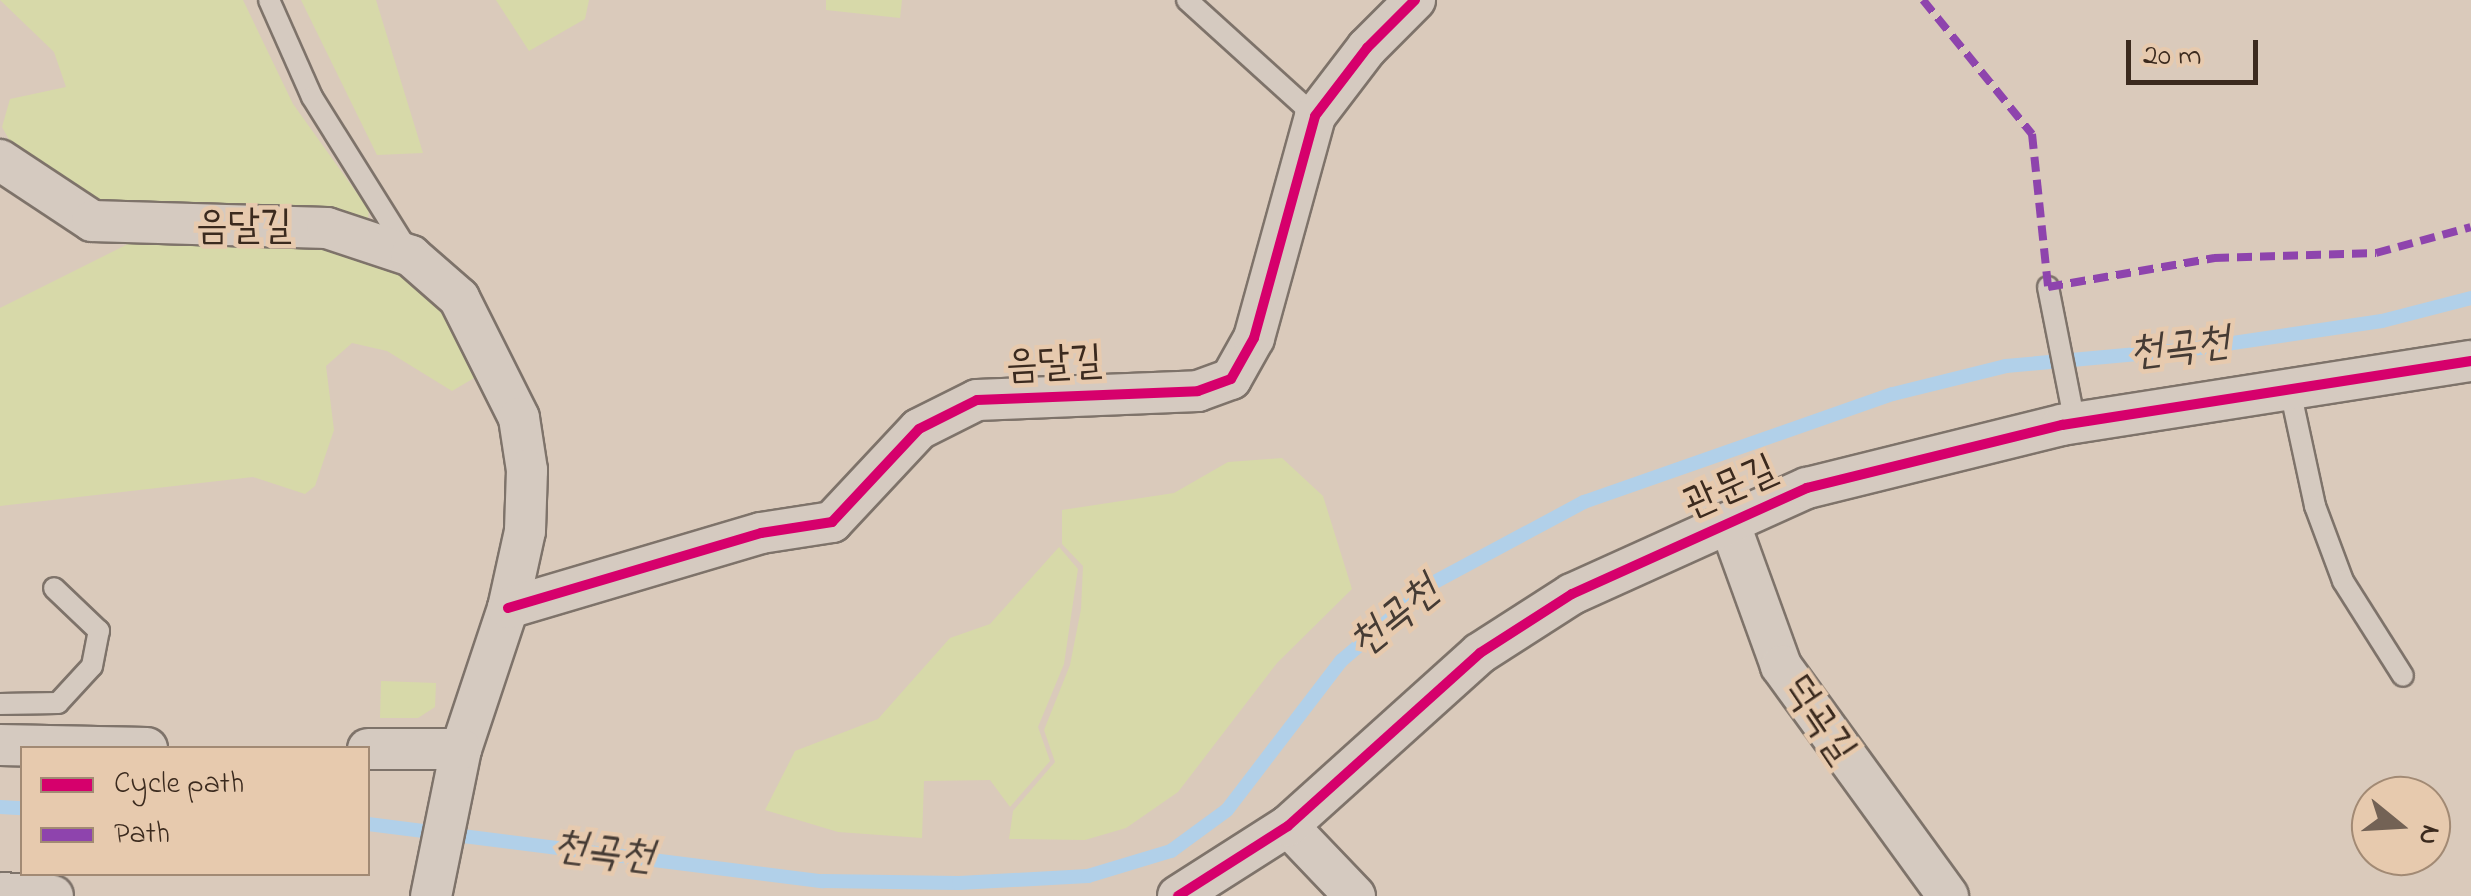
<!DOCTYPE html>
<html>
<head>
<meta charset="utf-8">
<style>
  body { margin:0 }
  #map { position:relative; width:2471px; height:896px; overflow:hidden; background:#dacabb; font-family:"Indie Flower","Poor Story",sans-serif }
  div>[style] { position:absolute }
  .green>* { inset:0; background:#d7d9a9 }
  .stream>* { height:14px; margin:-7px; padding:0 7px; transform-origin:7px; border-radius:7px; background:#b1d0e9 }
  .roads { filter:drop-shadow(2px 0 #7e736a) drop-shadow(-2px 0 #7e736a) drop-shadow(0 2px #7e736a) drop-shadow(0 -2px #7e736a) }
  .service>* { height:20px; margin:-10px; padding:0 10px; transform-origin:10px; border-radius:10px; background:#d5cac0 }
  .minor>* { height:40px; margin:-20px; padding:0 20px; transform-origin:20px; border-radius:20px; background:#d5cac0 }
  .quiet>* { height:8px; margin-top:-4px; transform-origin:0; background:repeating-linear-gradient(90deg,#8e44ad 0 15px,transparent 0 23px) }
  .cycleway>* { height:10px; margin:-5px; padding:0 5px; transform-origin:5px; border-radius:5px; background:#d6006c }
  span { translate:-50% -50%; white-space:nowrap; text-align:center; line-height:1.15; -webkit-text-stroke:9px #e7caae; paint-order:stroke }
  .street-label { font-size:40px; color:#3b2a1e }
  .water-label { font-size:42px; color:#453b34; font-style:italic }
  .legend { position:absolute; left:20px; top:746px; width:350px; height:130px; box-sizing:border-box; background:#e7caae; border:2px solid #a28a74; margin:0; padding:12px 18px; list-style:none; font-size:30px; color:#3b2a1e }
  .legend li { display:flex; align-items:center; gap:20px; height:50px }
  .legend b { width:50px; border:2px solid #a28a74 }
  .north { position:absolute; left:2351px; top:776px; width:100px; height:100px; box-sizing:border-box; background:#e7caae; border:2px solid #a28a74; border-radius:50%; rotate:108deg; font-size:28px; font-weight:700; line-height:40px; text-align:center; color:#3b2a1e }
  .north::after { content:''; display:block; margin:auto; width:35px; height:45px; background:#736255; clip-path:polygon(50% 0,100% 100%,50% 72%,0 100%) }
  .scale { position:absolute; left:2126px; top:40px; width:132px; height:45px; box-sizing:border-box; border:5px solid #3b2a1e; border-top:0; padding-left:12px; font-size:30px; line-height:35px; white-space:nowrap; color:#3b2a1e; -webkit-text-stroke:8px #e7caae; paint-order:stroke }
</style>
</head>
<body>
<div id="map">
  <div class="green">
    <div style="clip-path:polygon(0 0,243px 0,293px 104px,369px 210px,367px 227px,94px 207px,12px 145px,2px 127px,10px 99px,66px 87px,54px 52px)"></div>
    <div style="clip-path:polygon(301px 0,376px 0,423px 153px,377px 155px)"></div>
    <div style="clip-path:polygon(496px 0,589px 0,585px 19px,529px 51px)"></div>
    <div style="clip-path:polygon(826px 0,902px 0,900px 18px,826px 10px)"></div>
    <div style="clip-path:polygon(138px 239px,326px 239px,430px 283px,486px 371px,452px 391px,387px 351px,352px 343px,326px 366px,334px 430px,315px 486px,305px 494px,253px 477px,0 506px,0 308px)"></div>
    <div style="clip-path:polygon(1282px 458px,1323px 496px,1352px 589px,1277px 663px,1178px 792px,1126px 828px,1085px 840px,1009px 839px,1013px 811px,1055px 762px,1044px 730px,1070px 665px,1081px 609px,1083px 566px,1062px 544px,1062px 510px,1174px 493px,1228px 462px)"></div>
    <div style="clip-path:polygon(1059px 547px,1078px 569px,1064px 664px,1038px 727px,1050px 761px,1010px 807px,990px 780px,924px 781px,922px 838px,838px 832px,765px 810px,795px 751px,878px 719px,950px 638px,990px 624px)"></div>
    <div style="clip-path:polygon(381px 681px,436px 683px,435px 707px,418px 718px,380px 718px)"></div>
  </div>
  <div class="stream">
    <div style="left:0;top:807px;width:22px;rotate:3deg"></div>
    <div style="left:368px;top:824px;width:458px;rotate:7.2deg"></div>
    <div style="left:822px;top:881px;width:137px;rotate:0.8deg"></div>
    <div style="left:959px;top:883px;width:129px;rotate:-3.1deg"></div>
    <div style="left:1088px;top:876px;width:87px;rotate:-16.8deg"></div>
    <div style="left:1171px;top:851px;width:69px;rotate:-36.2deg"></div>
    <div style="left:1227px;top:810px;width:188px;rotate:-52.6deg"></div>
    <div style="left:1341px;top:661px;width:118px;rotate:-40.5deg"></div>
    <div style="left:1431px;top:584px;width:174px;rotate:-28.2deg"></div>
    <div style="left:1584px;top:502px;width:327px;rotate:-19.3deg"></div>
    <div style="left:1893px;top:394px;width:116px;rotate:-13.9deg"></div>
    <div style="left:2006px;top:366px;width:187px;rotate:-5.2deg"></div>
    <div style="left:2192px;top:349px;width:192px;rotate:-8.4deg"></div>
    <div style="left:2382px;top:321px;width:92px;rotate:-14.5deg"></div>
  </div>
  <div class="roads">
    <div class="service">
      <div style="left:269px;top:0;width:106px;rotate:66.1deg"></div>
      <div style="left:312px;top:97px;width:185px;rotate:58deg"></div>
      <div style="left:1187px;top:0;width:173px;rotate:42.2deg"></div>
      <div style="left:2048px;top:287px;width:139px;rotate:78.8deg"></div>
      <div style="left:2290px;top:390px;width:119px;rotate:77.8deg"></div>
      <div style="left:2315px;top:506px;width:80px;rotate:69.5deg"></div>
      <div style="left:2343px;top:581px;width:112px;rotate:57.7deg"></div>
      <div style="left:0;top:704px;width:58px;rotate:-1deg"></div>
      <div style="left:58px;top:703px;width:50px;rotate:-47.4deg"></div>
      <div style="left:92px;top:666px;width:36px;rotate:-79deg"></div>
      <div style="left:99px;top:631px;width:62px;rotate:-136.3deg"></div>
    </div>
    <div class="minor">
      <div style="left:0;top:160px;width:110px;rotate:33.5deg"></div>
      <div style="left:92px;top:221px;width:235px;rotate:1.7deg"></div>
      <div style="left:327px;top:228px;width:89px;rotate:18.4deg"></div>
      <div style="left:411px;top:256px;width:64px;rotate:41.2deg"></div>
      <div style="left:459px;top:298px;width:134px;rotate:63.4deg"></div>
      <div style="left:519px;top:418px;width:53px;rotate:81.3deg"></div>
      <div style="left:527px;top:470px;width:61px;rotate:91.9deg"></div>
      <div style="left:525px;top:531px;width:79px;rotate:102.4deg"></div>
      <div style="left:508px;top:608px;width:149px;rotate:108.4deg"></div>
      <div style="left:461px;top:749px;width:150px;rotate:101.5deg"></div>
      <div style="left:1729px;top:522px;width:153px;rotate:70.1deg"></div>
      <div style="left:1781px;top:666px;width:284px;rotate:54deg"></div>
      <div style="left:508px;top:608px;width:264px;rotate:-16.5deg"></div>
      <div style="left:761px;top:533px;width:72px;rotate:-8.8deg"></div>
      <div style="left:832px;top:522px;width:127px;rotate:-46.9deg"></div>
      <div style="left:919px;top:429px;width:65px;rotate:-26.6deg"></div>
      <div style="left:977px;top:400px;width:221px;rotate:-2.3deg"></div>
      <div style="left:1198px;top:391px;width:35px;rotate:-20deg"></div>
      <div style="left:1231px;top:379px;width:47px;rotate:-60.7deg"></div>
      <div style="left:1254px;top:338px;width:230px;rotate:-74.6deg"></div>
      <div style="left:1315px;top:116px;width:86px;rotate:-52.6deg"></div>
      <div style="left:1367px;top:48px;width:68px;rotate:-45deg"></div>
      <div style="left:0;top:745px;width:147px;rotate:1.2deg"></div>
      <div style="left:368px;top:749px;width:93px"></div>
      <div style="left:1288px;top:826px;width:97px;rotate:46.3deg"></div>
      <div style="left:0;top:893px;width:53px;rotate:3.2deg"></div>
      <div style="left:1178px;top:896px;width:130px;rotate:-32.5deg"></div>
      <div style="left:1288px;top:826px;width:258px;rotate:-42deg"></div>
      <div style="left:1480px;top:653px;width:109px;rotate:-32.7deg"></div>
      <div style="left:1572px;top:594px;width:258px;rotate:-24.3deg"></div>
      <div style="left:1807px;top:488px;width:263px;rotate:-13.9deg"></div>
      <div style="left:2062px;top:425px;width:414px;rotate:-8.9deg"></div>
    </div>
  </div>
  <div class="quiet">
    <div style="left:1923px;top:0;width:173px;rotate:50.9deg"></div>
    <div style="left:2032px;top:134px;width:154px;rotate:84deg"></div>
    <div style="left:2048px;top:287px;width:169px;rotate:-9.9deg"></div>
    <div style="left:2214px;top:258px;width:162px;rotate:-1.8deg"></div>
    <div style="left:2376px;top:253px;width:98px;rotate:-15.3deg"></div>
  </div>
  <div class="cycleway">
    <div style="left:508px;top:608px;width:264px;rotate:-16.5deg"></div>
    <div style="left:761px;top:533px;width:72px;rotate:-8.8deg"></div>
    <div style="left:832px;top:522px;width:127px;rotate:-46.9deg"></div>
    <div style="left:919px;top:429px;width:65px;rotate:-26.6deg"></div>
    <div style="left:977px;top:400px;width:221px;rotate:-2.3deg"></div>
    <div style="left:1198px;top:391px;width:35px;rotate:-20deg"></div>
    <div style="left:1231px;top:379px;width:47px;rotate:-60.7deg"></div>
    <div style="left:1254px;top:338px;width:230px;rotate:-74.6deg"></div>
    <div style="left:1315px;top:116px;width:86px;rotate:-52.6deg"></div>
    <div style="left:1367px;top:48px;width:68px;rotate:-45deg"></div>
    <div style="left:1178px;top:896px;width:130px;rotate:-32.5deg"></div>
    <div style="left:1288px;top:826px;width:258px;rotate:-42deg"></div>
    <div style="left:1480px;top:653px;width:109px;rotate:-32.7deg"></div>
    <div style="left:1572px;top:594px;width:258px;rotate:-24.3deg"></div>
    <div style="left:1807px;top:488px;width:263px;rotate:-13.9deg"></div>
    <div style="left:2062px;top:425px;width:414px;rotate:-8.9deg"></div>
  </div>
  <div class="street-label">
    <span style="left:244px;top:228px">음달길</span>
    <span style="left:1054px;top:365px;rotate:-3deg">음달길</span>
    <span style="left:1731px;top:488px;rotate:-24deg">관문길</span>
    <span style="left:1818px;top:720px;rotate:56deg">덕곡길</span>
  </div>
  <div class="water-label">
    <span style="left:2179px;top:349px;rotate:-7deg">천곡천</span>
    <span style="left:1395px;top:618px;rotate:-39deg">천곡천</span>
    <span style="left:603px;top:853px;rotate:7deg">천곡천</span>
  </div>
  <ul class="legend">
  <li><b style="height:12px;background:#d6006c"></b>Cycle path</li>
  <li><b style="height:12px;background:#8e44ad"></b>Path</li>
  </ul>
  <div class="north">N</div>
  <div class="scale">20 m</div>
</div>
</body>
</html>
